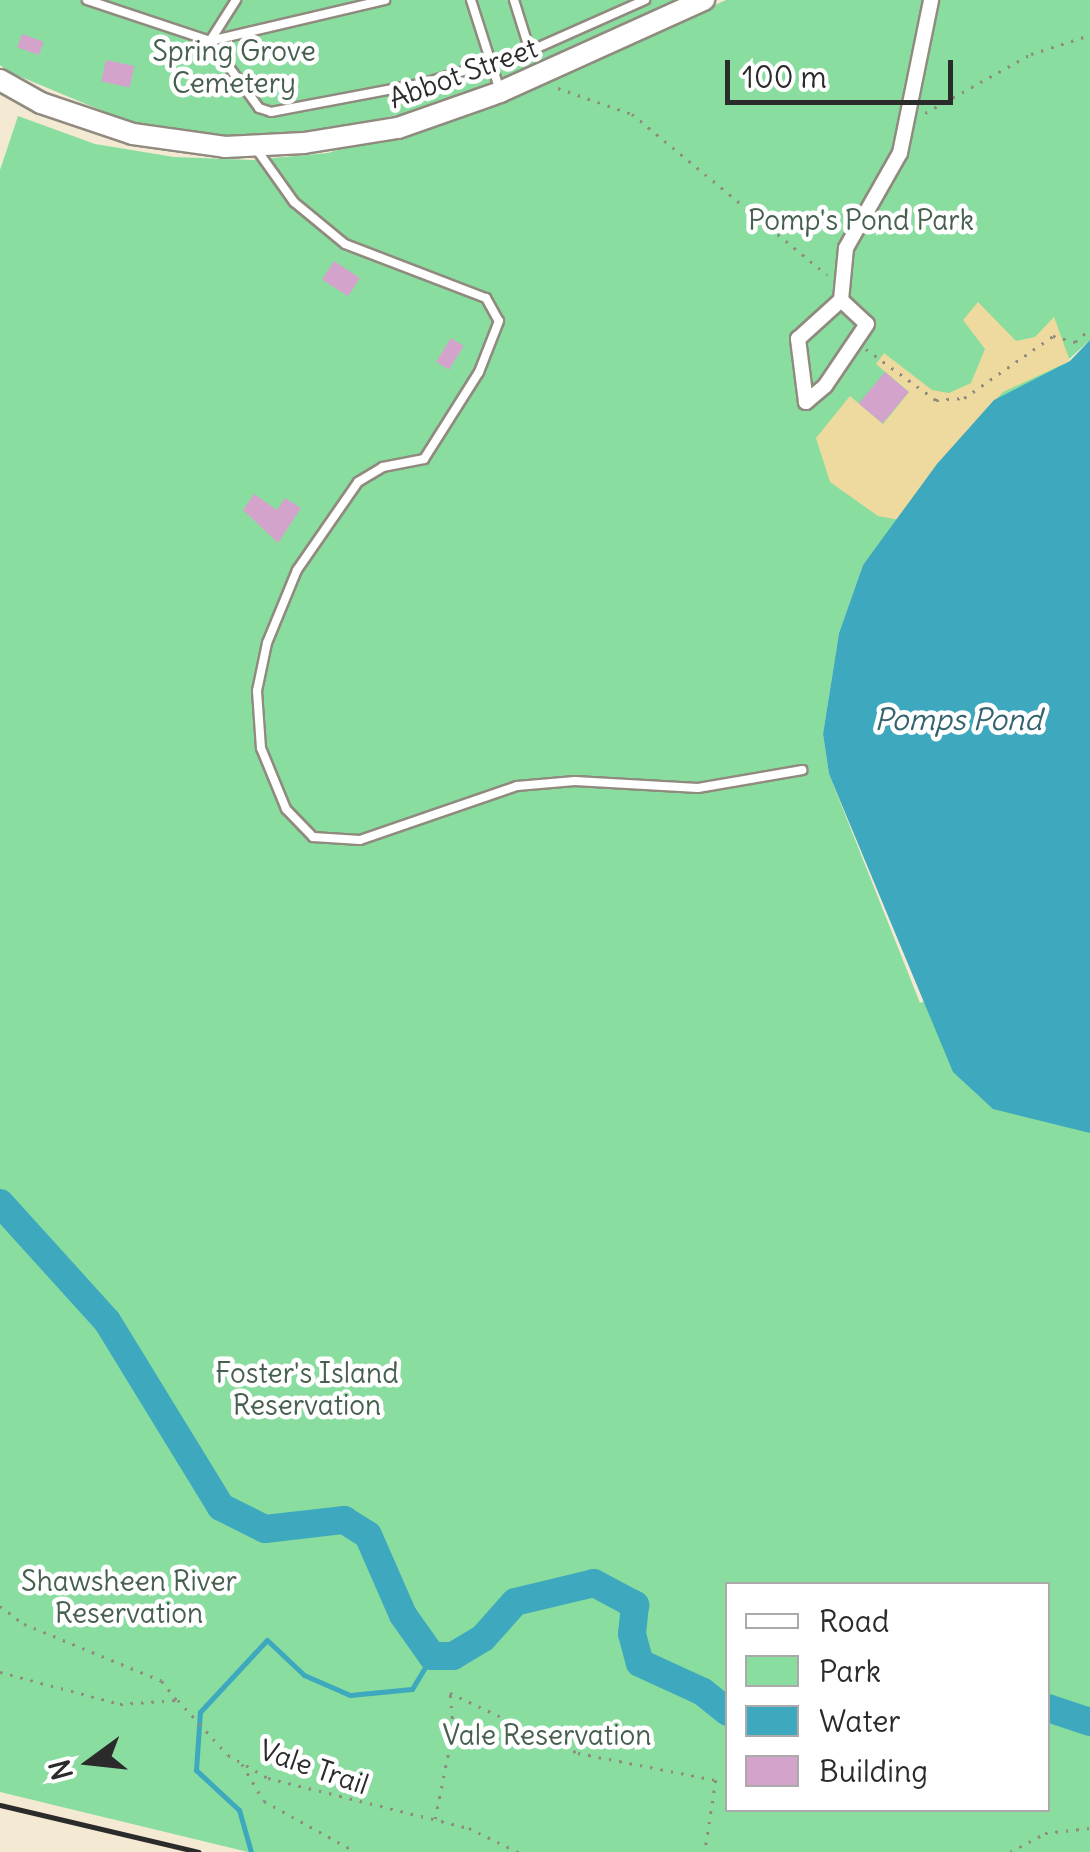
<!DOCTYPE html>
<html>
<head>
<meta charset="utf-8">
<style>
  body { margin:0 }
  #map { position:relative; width:1090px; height:1852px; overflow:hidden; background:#f4e9d3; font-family:Delius,sans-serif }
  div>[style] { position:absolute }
  .green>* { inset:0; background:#88dd9f }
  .sand>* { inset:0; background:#eeda9e }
  .water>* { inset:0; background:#3ea9be }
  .stream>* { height:5px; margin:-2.5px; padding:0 2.5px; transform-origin:2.5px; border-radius:2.5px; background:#3ea9be }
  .river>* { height:28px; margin:-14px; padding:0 14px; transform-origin:14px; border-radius:14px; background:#3ea9be }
  .building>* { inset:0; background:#d4a3cb; transform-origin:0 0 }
  .path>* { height:2.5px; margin-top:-1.25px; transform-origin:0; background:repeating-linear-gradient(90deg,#908a7f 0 2.5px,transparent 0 10.5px) }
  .roads { filter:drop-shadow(2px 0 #908a7f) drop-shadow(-2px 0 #908a7f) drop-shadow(0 2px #908a7f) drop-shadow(0 -2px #908a7f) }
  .lane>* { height:8px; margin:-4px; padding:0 4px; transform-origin:4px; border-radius:4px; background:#fff }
  .street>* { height:14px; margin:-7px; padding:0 7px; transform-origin:7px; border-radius:7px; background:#fff }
  .secondary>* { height:20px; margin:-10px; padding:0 10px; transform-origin:10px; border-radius:10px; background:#fff }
  .rail>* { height:5px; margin:-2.5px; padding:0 2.5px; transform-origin:2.5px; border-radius:2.5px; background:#2b2b2b }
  span { translate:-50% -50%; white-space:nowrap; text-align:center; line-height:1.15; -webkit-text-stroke:9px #fff; paint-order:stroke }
  .park-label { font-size:28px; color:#47604e }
  .street-label { font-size:28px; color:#2b2b2b }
  .water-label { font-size:30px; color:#34646d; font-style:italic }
  .legend { position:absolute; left:725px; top:1582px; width:325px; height:230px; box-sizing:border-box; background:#fff; border:2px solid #aaa; margin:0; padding:12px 18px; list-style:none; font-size:30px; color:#2b2b2b }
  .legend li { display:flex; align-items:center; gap:20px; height:50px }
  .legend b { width:50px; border:2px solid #aaa }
  .north { position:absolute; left:40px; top:1712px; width:100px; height:100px; -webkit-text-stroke:8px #fff; paint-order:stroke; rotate:255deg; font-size:28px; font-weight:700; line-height:40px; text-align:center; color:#2b2b2b }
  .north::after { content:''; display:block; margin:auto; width:35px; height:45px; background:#2b2b2b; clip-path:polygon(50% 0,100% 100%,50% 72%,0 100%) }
  .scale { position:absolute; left:725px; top:60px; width:228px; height:45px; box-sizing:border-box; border:5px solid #2b2b2b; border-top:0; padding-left:12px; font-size:30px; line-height:35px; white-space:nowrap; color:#2b2b2b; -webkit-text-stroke:8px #fff; paint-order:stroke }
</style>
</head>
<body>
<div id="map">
  <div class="green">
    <div style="clip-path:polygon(0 0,676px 0,485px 89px,403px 114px,302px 134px,226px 138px,136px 125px,7px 71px,0 65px)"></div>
    <div style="clip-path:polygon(evenodd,726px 0,1090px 0,1090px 340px,910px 505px,863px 565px,839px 633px,823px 734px,829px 774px,920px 1003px,1090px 927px,1090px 1852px,248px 1852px,0 1792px,0 170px,18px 116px,95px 144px,174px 157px,252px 160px,328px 153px,535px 88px,726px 0,728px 1584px,1048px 1584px,1048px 1810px,728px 1810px,728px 1584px)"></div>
  </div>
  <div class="sand">
    <div style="clip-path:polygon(978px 302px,1016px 341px,1035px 337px,1054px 317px,1070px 361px,1003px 392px,937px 464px,899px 520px,878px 516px,830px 482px,816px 438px,850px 396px,883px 424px,909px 392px,876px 364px,884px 353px,932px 390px,949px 393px,971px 383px,985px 349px,963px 320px)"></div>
  </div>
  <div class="water">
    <div style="clip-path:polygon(1090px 340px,1090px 1133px,993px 1109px,953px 1072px,829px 774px,823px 734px,839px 633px,863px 565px,937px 464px,994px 400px,1070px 361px)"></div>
  </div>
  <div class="stream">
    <div style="left:251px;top:1852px;width:44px;rotate:-105.9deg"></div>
    <div style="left:239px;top:1810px;width:59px;rotate:-137.1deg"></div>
    <div style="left:196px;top:1770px;width:58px;rotate:-86.1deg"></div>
    <div style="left:200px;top:1712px;width:98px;rotate:-47.1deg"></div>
    <div style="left:267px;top:1640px;width:51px;rotate:43.4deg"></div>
    <div style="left:304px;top:1675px;width:50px;rotate:23.5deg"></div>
    <div style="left:350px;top:1695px;width:62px;rotate:-5.5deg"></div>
    <div style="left:412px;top:1689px;width:39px;rotate:-59deg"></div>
  </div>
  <div class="river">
    <div style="left:0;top:1203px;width:159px;rotate:47.8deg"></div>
    <div style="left:107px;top:1321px;width:218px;rotate:58.5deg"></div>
    <div style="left:221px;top:1507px;width:49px;rotate:26.6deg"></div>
    <div style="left:265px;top:1529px;width:80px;rotate:-6.5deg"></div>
    <div style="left:344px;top:1520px;width:28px;rotate:32deg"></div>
    <div style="left:368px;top:1535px;width:87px;rotate:66.4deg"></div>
    <div style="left:403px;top:1615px;width:50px;rotate:54.7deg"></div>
    <div style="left:432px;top:1656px;width:21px"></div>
    <div style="left:453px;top:1656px;width:35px;rotate:-31deg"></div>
    <div style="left:483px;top:1638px;width:48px;rotate:-48.4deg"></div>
    <div style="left:515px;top:1602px;width:81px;rotate:-13.5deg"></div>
    <div style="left:594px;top:1583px;width:47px;rotate:28.2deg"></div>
    <div style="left:635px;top:1605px;width:29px;rotate:96deg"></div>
    <div style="left:632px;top:1634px;width:30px;rotate:75deg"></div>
    <div style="left:640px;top:1663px;width:69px;rotate:24.7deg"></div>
    <div style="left:703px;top:1692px;width:32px;rotate:39deg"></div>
    <div style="left:1048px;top:1708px;width:44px;rotate:18.4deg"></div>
  </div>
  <div class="building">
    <div style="left:22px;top:34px;width:23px;height:14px;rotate:20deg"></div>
    <div style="left:106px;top:60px;width:29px;height:22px;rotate:12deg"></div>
    <div style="left:334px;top:261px;width:31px;height:22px;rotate:33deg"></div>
    <div style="left:451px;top:338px;width:15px;height:28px;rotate:32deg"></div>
    <div style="left:885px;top:372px;width:31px;height:41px;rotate:40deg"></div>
    <div style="clip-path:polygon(254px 494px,277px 510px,285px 498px,301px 508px,278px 543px,243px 510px)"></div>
  </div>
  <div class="path">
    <div style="left:558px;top:88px;width:78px;rotate:19.4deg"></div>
    <div style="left:632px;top:114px;width:253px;rotate:39.5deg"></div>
    <div style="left:925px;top:113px;width:121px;rotate:-29.1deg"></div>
    <div style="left:1031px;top:54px;width:62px;rotate:-17.9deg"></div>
    <div style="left:866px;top:349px;width:87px;rotate:36.1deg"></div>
    <div style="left:936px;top:400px;width:28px;rotate:-4deg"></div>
    <div style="left:964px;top:398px;width:108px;rotate:-34.9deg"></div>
    <div style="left:1053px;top:336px;width:23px;rotate:15deg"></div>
    <div style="left:1075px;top:342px;width:20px;rotate:-41deg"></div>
    <div style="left:0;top:1606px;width:30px;rotate:37deg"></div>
    <div style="left:24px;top:1624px;width:149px;rotate:22.4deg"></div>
    <div style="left:162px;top:1681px;width:24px;rotate:52deg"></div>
    <div style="left:0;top:1672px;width:124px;rotate:14.9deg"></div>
    <div style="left:120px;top:1704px;width:58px;rotate:-3.9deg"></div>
    <div style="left:178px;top:1700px;width:74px;rotate:47.7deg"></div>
    <div style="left:228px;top:1755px;width:46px;rotate:29.9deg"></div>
    <div style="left:268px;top:1778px;width:207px;rotate:14deg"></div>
    <div style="left:469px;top:1828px;width:55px;rotate:26.1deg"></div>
    <div style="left:242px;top:1764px;width:43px;rotate:59.3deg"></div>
    <div style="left:264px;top:1801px;width:105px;rotate:29deg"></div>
    <div style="left:435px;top:1819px;width:92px;rotate:-78.7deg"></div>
    <div style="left:453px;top:1729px;width:36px;rotate:-95deg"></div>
    <div style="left:450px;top:1693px;width:141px;rotate:25.1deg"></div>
    <div style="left:578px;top:1753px;width:141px;rotate:11.1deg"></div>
    <div style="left:716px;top:1780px;width:73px;rotate:98.7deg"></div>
    <div style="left:1010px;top:1852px;width:40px;rotate:-28deg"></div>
    <div style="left:1045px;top:1833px;width:45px;rotate:-6.3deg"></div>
  </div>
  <div class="roads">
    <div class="lane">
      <div style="left:87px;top:0;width:130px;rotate:18.4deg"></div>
      <div style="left:210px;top:41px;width:83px;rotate:53.8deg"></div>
      <div style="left:259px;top:108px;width:13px;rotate:18deg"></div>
      <div style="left:271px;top:112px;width:156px;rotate:-10.7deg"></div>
      <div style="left:424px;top:83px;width:111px;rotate:-16.8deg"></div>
      <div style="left:530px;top:51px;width:126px;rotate:-23.9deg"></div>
      <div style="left:471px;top:0;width:96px;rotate:72.3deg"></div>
      <div style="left:514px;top:0;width:53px;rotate:72.6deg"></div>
      <div style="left:210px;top:41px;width:180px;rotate:-13.2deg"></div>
      <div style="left:210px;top:41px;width:49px;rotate:-57.6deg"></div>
      <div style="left:257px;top:150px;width:64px;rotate:54.6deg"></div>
      <div style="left:294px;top:202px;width:66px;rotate:39.5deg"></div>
      <div style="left:345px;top:244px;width:151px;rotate:21deg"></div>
      <div style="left:486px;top:298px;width:26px;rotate:61deg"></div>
      <div style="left:499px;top:321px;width:55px;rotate:111.4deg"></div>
      <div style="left:479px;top:372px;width:103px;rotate:122.3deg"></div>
      <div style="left:424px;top:459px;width:42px;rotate:169deg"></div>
      <div style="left:383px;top:467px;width:29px;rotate:149deg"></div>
      <div style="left:358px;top:482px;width:107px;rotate:124.7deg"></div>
      <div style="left:297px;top:570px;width:79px;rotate:112.3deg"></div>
      <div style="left:267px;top:643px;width:49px;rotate:101.8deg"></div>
      <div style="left:257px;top:691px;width:57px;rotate:86deg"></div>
      <div style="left:261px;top:748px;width:66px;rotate:67.7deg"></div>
      <div style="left:286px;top:809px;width:39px;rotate:46deg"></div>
      <div style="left:313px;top:837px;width:47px;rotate:3.7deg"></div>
      <div style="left:360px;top:840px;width:166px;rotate:-19deg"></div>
      <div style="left:517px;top:786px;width:58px;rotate:-4.9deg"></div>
      <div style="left:575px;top:781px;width:123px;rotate:3.3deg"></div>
      <div style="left:698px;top:788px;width:106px;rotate:-9.8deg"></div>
    </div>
    <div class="street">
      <div style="left:841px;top:300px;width:35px;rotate:43deg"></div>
      <div style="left:867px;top:324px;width:75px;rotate:124.1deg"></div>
      <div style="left:825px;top:386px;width:25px;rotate:140deg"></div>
      <div style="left:806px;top:402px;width:64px;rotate:-97.2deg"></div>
      <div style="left:798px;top:339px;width:58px;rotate:-42.2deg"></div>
      <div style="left:841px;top:300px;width:52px;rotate:-84.5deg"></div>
      <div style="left:846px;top:248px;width:109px;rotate:-60.4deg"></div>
      <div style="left:900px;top:153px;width:156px;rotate:-78.5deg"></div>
    </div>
    <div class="secondary">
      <div style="left:0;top:80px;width:47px;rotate:29.3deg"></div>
      <div style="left:41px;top:103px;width:97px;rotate:18.6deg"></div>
      <div style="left:133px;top:134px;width:93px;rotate:8deg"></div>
      <div style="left:225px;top:147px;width:79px;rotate:-2.9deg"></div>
      <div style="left:304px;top:143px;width:95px;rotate:-9.1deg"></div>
      <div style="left:398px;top:128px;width:108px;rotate:-19.4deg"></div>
      <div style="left:500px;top:92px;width:224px;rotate:-24.3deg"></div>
    </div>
  </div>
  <div class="rail">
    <div style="left:0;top:1805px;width:204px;rotate:13.3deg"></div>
  </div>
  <div class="park-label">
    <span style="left:234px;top:67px">Spring Grove<br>Cemetery</span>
    <span style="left:861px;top:220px">Pomp's Pond Park</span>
    <span style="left:307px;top:1389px">Foster's Island<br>Reservation</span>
    <span style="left:129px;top:1597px">Shawsheen River<br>Reservation</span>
    <span style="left:547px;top:1735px">Vale Reservation</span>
  </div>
  <div class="street-label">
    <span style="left:463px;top:73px;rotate:-20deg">Abbot Street</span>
    <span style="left:314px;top:1767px;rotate:19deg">Vale Trail</span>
  </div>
  <div class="water-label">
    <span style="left:958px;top:719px">Pomps Pond</span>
  </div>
  <ul class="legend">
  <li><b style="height:12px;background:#fff"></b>Road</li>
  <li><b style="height:28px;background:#88dd9f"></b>Park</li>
  <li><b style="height:28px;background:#3ea9be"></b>Water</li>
  <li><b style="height:28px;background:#d4a3cb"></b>Building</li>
  </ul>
  <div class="north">N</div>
  <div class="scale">100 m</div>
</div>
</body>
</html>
